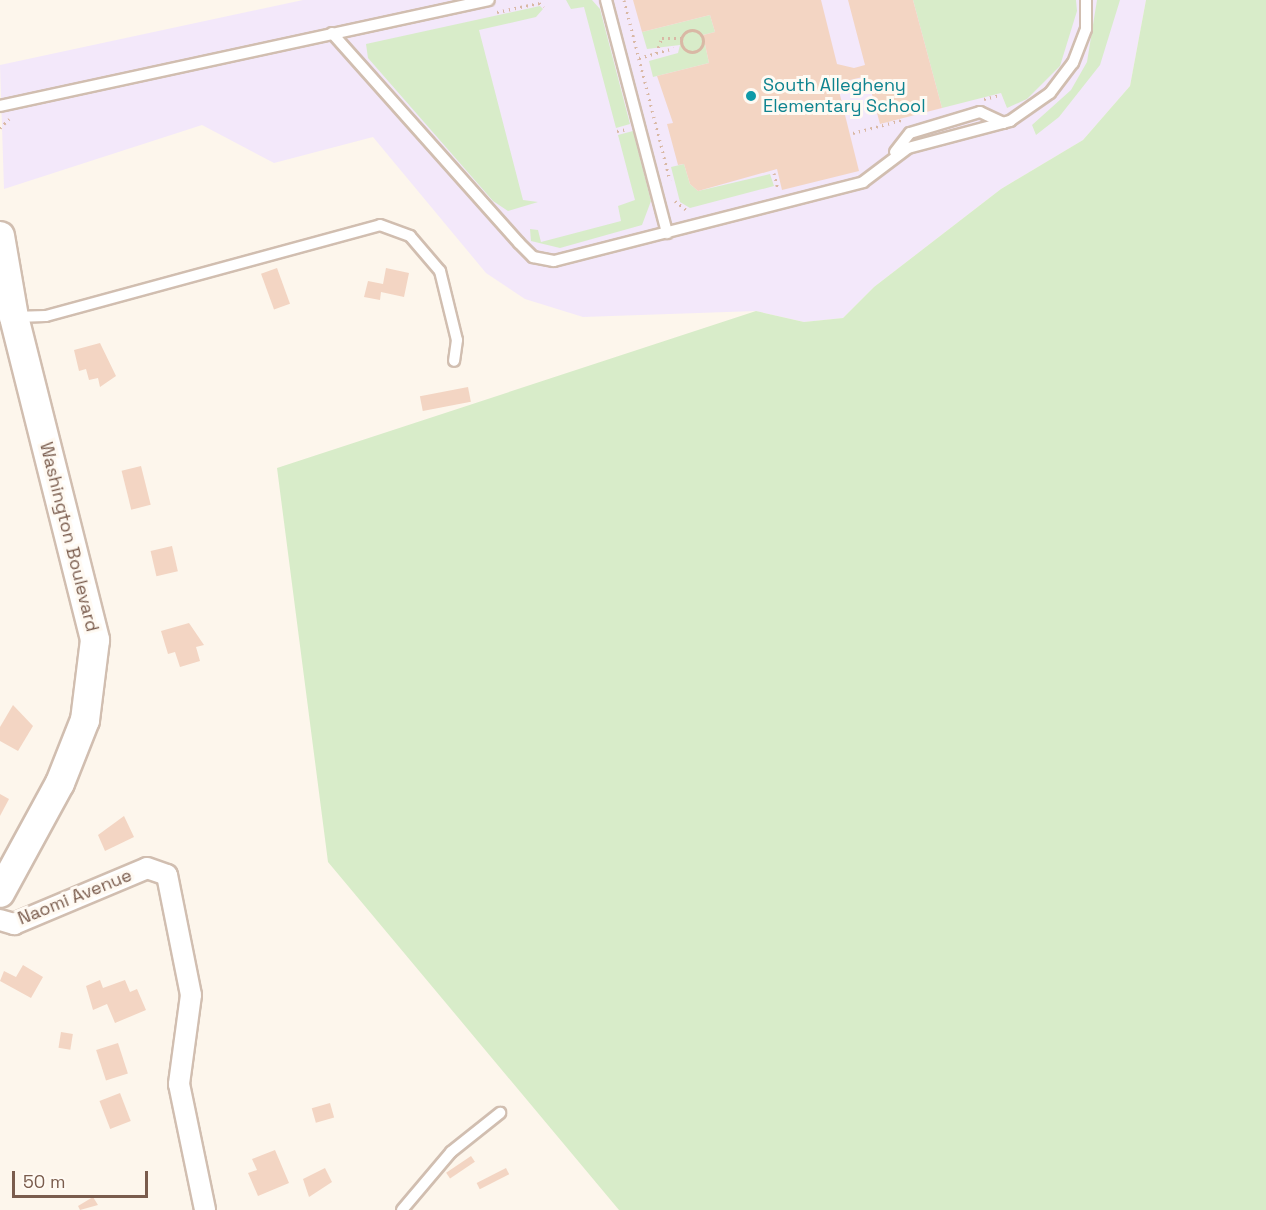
<!DOCTYPE html>
<html>
<head>
<meta charset="utf-8">
<style>
  body { margin:0 }
  #map { position:relative; width:1266px; height:1210px; overflow:hidden; background:#fdf6ec; font-family:"Space Grotesk",sans-serif }
  div>[style] { position:absolute }
  .education>* { inset:0; background:#f3e8fa }
  .green>* { inset:0; background:#d8ecc9 }
  .building>* { inset:0; background:#f3d5c3; transform-origin:0 0 }
  .path>* { height:3px; margin-top:-1.5px; transform-origin:0; background:repeating-linear-gradient(90deg,#d9b8a5 0 1.5px,transparent 0 6px) }
  .path>.ring { margin:-1.5px; padding:0; box-sizing:content-box; background:none; border:3px solid #d9b8a5; border-radius:50% }
  .roads { filter:drop-shadow(2px 0 #d1beb0) drop-shadow(-2px 0 #d1beb0) drop-shadow(0 2px #d1beb0) drop-shadow(0 -2px #d1beb0) }
  .lane>* { height:10px; margin:-5px; padding:0 5px; transform-origin:5px; border-radius:5px; background:#fff }
  .street>* { height:20px; margin:-10px; padding:0 10px; transform-origin:10px; border-radius:10px; background:#fff }
  .secondary>* { height:28px; margin:-14px; padding:0 14px; transform-origin:14px; border-radius:14px; background:#fff }
  .dots>* { width:16px; height:16px; translate:-50% -50%; box-sizing:border-box; border:3px solid #fffaf3; border-radius:50% }
  span { translate:-50% -50%; white-space:nowrap; text-align:center; line-height:1.15; -webkit-text-stroke:6px #fffaf3; paint-order:stroke }
  .culture-label { font-size:18px; color:#0d838f }
  .left { translate:0 -50%; text-align:left }
  .street-label { font-size:18px; color:#7a5c4d }
  .scale { position:absolute; left:12px; top:1171px; width:136px; height:27px; box-sizing:border-box; border:3px solid #7a5c4d; border-top:0; padding-left:8px; font-size:18px; line-height:21px; white-space:nowrap; color:#7a5c4d; -webkit-text-stroke:4px #fffaf3; paint-order:stroke }
</style>
</head>
<body>
<div id="map">
  <div class="education">
    <div style="clip-path:polygon(303px 0,1146px 0,1130px 86px,1083px 140px,1001px 189px,874px 287px,843px 318px,804px 322px,756px 311px,583px 317px,525px 299px,486px 273px,373px 137px,274px 163px,202px 125px,4px 189px,0 65px)"></div>
  </div>
  <div class="green">
    <div style="clip-path:polygon(566px 0,592px 0,600px 9px,630px 124px,616px 128px,584px 7px,571px 9px)"></div>
    <div style="clip-path:polygon(913px 0,1076px 0,1077px 11px,1060px 66px,1027px 99px,1007px 108px,1001px 93px,942px 108px)"></div>
    <div style="clip-path:polygon(1097px 0,1120px 0,1100px 65px,1059px 117px,1036px 135px,1032px 125px,1071px 90px,1087px 62px)"></div>
    <div style="clip-path:polygon(1146px 0,1266px 0,1266px 1210px,619px 1210px,328px 862px,277px 468px,756px 311px,804px 322px,843px 318px,874px 287px,1001px 189px,1083px 140px,1130px 86px)"></div>
    <div style="clip-path:polygon(540px 6px,543px 9px,536px 17px,479px 30px,523px 200px,538px 202px,508px 211px,493px 201px,368px 58px,366px 44px)"></div>
    <div style="clip-path:polygon(710px 15px,715px 32px,703px 35px,709px 63px,653px 77px,649px 61px,678px 53px,680px 45px,647px 49px,642px 32px)"></div>
    <div style="clip-path:polygon(633px 131px,651px 201px,642px 225px,560px 248px,531px 241px,530px 229px,538px 230px,541px 242px,621px 221px,618px 206px,635px 200px,618px 135px)"></div>
    <div style="clip-path:polygon(684px 164px,690px 184px,698px 191px,770px 174px,774px 186px,690px 208px,680px 202px,671px 167px)"></div>
  </div>
  <div class="building">
    <div style="clip-path:polygon(633px 0,821px 0,837px 64px,854px 68px,865px 65px,848px 0,913px 0,942px 108px,880px 124px,867px 76px,837px 83px,859px 171px,782px 190px,777px 169px,698px 191px,690px 184px,684px 164px,678px 165px,667px 124px,673px 123px,657px 76px,709px 63px,703px 35px,715px 32px,710px 15px,642px 32px)"></div>
    <div style="left:277px;top:268px;width:38px;height:17px;rotate:70deg"></div>
    <div style="clip-path:polygon(386px 268px,409px 273px,404px 297px,381px 292px,380px 300px,364px 297px,368px 281px,383px 284px)"></div>
    <div style="clip-path:polygon(100px 343px,116px 376px,100px 387px,98px 378px,89px 380px,86px 369px,79px 371px,74px 350px)"></div>
    <div style="left:468px;top:387px;width:15px;height:49px;rotate:79deg"></div>
    <div style="left:141px;top:466px;width:40px;height:20px;rotate:76deg"></div>
    <div style="left:172px;top:546px;width:26px;height:22px;rotate:77deg"></div>
    <div style="clip-path:polygon(189px 623px,204px 645px,196px 647px,200px 661px,180px 667px,175px 652px,168px 654px,161px 631px)"></div>
    <div style="clip-path:polygon(13px 705px,33px 726px,18px 751px,0 741px,0 727px)"></div>
    <div style="clip-path:polygon(0 794px,9px 799px,0 816px)"></div>
    <div style="clip-path:polygon(124px 816px,134px 837px,105px 851px,98px 835px)"></div>
    <div style="clip-path:polygon(23px 965px,43px 977px,31px 998px,0 981px,4px 971px,16px 977px)"></div>
    <div style="clip-path:polygon(100px 980px,103px 988px,125px 980px,130px 992px,137px 989px,146px 1010px,115px 1023px,107px 1004px,93px 1010px,86px 986px)"></div>
    <div style="left:61px;top:1032px;width:12px;height:16px;rotate:9deg"></div>
    <div style="left:118px;top:1043px;width:32px;height:23px;rotate:72deg"></div>
    <div style="left:120px;top:1093px;width:30px;height:22px;rotate:69deg"></div>
    <div style="left:330px;top:1103px;width:15px;height:19px;rotate:74deg"></div>
    <div style="clip-path:polygon(275px 1150px,289px 1183px,258px 1196px,248px 1173px,257px 1170px,252px 1159px)"></div>
    <div style="left:471px;top:1156px;width:7px;height:30px;rotate:56deg"></div>
    <div style="clip-path:polygon(325px 1168px,332px 1182px,309px 1197px,303px 1179px)"></div>
    <div style="left:506px;top:1168px;width:7px;height:33px;rotate:63deg"></div>
    <div style="clip-path:polygon(93px 1197px,98px 1205px,80px 1210px,78px 1206px)"></div>
  </div>
  <div class="path">
    <div style="left:624px;top:0;width:186px;rotate:75.7deg"></div>
    <div style="left:497px;top:12px;width:43px;rotate:-12.1deg"></div>
    <div style="left:539px;top:3px;width:6px;rotate:39deg"></div>
    <div class="ring" style="left:681px;top:30px;width:19px;height:19px"></div>
    <div style="left:656px;top:53px;width:16px;rotate:-68deg"></div>
    <div style="left:662px;top:38px;width:20px"></div>
    <div style="left:639px;top:58px;width:36px;rotate:-16deg"></div>
    <div style="left:984px;top:99px;width:16px;rotate:-14deg"></div>
    <div style="left:0;top:128px;width:13px;rotate:-45deg"></div>
    <div style="left:617px;top:131px;width:10px;rotate:-11deg"></div>
    <div style="left:853px;top:133px;width:51px;rotate:-14.9deg"></div>
    <div style="left:774px;top:173px;width:16px;rotate:76deg"></div>
    <div style="left:675px;top:201px;width:16px;rotate:38deg"></div>
  </div>
  <div class="roads">
    <div class="lane">
      <div style="left:606px;top:0;width:241px;rotate:75.3deg"></div>
      <div style="left:332px;top:33px;width:281px;rotate:48.3deg"></div>
      <div style="left:519px;top:243px;width:20px;rotate:45deg"></div>
      <div style="left:533px;top:257px;width:21px;rotate:11deg"></div>
      <div style="left:554px;top:261px;width:319px;rotate:-14.3deg"></div>
      <div style="left:863px;top:182px;width:56px;rotate:-37.1deg"></div>
      <div style="left:908px;top:148px;width:106px;rotate:-14.8deg"></div>
      <div style="left:1010px;top:121px;width:49px;rotate:-35deg"></div>
      <div style="left:1050px;top:93px;width:38px;rotate:-53deg"></div>
      <div style="left:1073px;top:63px;width:36px;rotate:-69deg"></div>
      <div style="left:1086px;top:29px;width:29px;rotate:-90deg"></div>
      <div style="left:0;top:106px;width:500px;rotate:-12.23deg"></div>
      <div style="left:895px;top:152px;width:24px;rotate:-52deg"></div>
      <div style="left:910px;top:133px;width:73px;rotate:-16.7deg"></div>
      <div style="left:980px;top:112px;width:26px;rotate:25deg"></div>
      <div style="left:14px;top:317px;width:32px;rotate:-2deg"></div>
      <div style="left:46px;top:316px;width:346px;rotate:-15.2deg"></div>
      <div style="left:380px;top:225px;width:32px;rotate:20deg"></div>
      <div style="left:410px;top:236px;width:46px;rotate:49.4deg"></div>
      <div style="left:440px;top:271px;width:71px;rotate:76.2deg"></div>
      <div style="left:457px;top:340px;width:21px;rotate:98deg"></div>
      <div style="left:402px;top:1210px;width:76px;rotate:-49.8deg"></div>
      <div style="left:451px;top:1152px;width:63px;rotate:-38.5deg"></div>
    </div>
    <div class="street">
      <div style="left:0;top:920px;width:15px;rotate:16deg"></div>
      <div style="left:14px;top:924px;width:144px;rotate:-22.8deg"></div>
      <div style="left:147px;top:868px;width:21px;rotate:19deg"></div>
      <div style="left:167px;top:875px;width:122px;rotate:78.7deg"></div>
      <div style="left:191px;top:995px;width:90px;rotate:97.7deg"></div>
      <div style="left:179px;top:1084px;width:129px;rotate:78.3deg"></div>
    </div>
    <div class="secondary">
      <div style="left:0;top:236px;width:82px;rotate:80.2deg"></div>
      <div style="left:14px;top:317px;width:333px;rotate:75.9deg"></div>
      <div style="left:95px;top:640px;width:81px;rotate:97.1deg"></div>
      <div style="left:85px;top:720px;width:68px;rotate:111.6deg"></div>
      <div style="left:60px;top:783px;width:125px;rotate:118.6deg"></div>
    </div>
  </div>
  <div class="dots">
    <div style="left:751px;top:96px;background:#0f9aa8"></div>
  </div>
  <div class="culture-label">
    <span class="left" style="left:763px;top:96px">South Allegheny<br>Elementary School</span>
  </div>
  <div class="street-label">
    <span style="left:69px;top:537px;rotate:76deg">Washington Boulevard</span>
    <span style="left:75px;top:897px;rotate:-22deg">Naomi Avenue</span>
  </div>
  <div class="scale">50 m</div>
</div>
</body>
</html>
